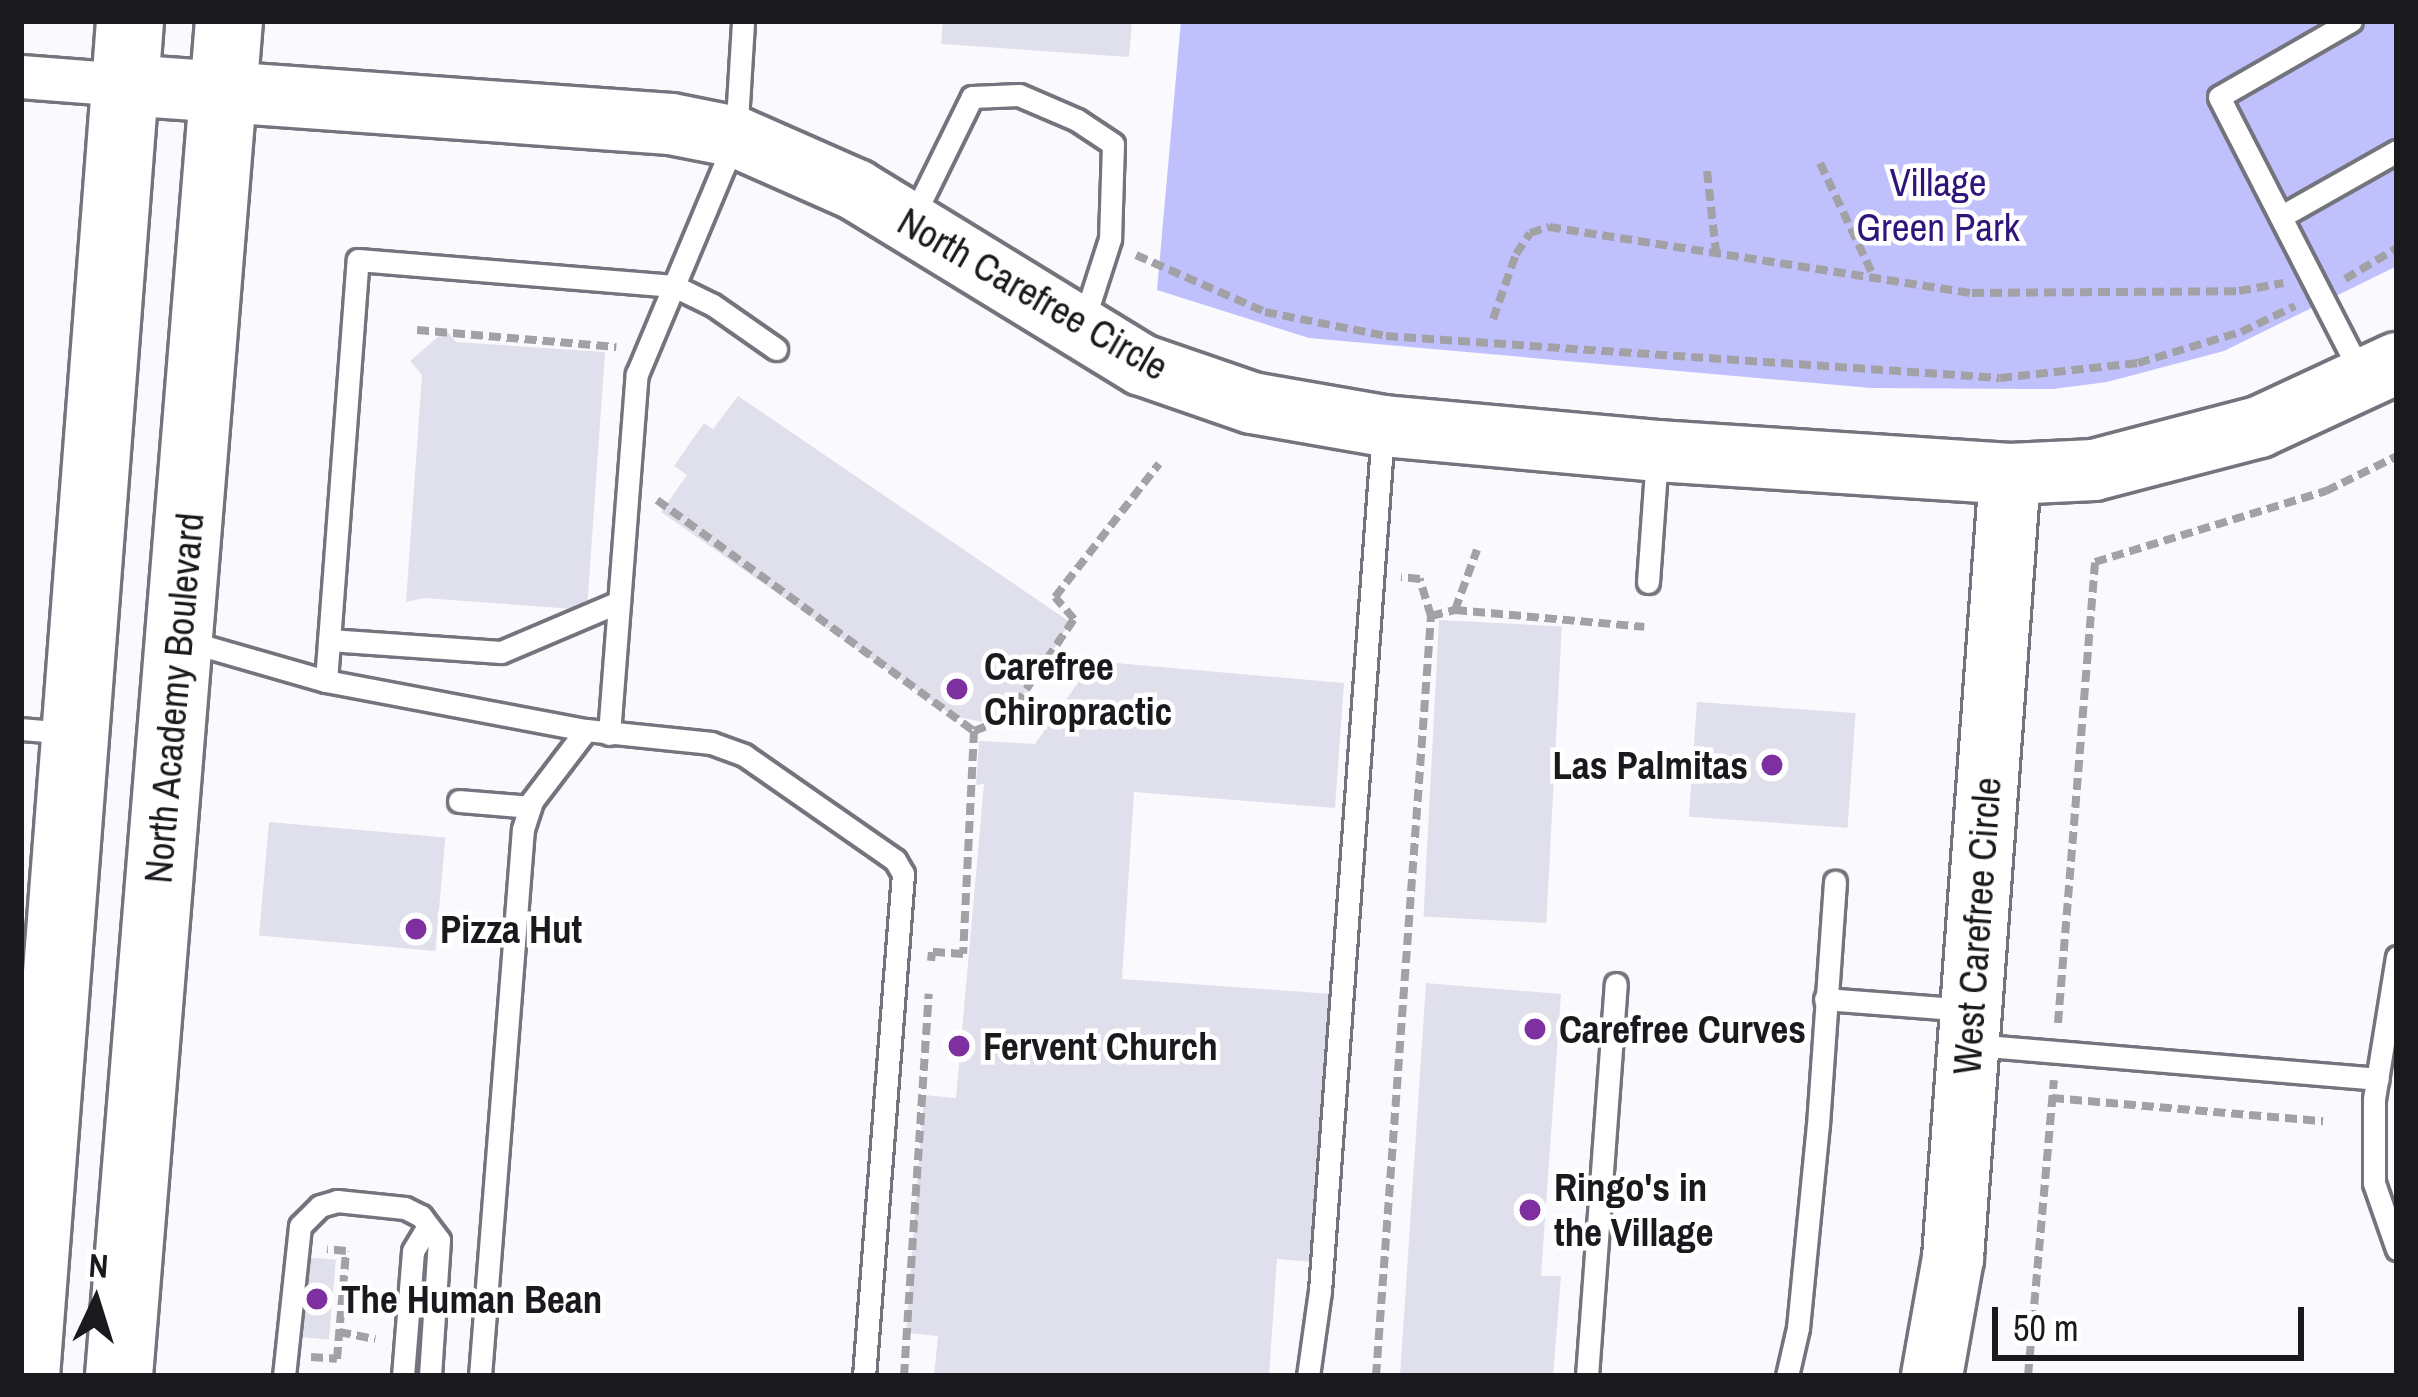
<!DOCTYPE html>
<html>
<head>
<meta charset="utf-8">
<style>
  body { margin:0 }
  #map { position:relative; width:2418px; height:1397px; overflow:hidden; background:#fafafe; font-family:"Archivo Narrow",sans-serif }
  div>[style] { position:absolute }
  .green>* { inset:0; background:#bfc0fc }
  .building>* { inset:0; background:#dfe0eb; transform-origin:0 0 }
  .path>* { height:8px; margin-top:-4px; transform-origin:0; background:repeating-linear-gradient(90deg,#a2a2a6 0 12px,transparent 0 18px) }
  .roads { filter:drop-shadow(3px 0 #73747d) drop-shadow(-3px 0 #73747d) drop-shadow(0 3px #73747d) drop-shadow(0 -3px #73747d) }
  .lane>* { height:21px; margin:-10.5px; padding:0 10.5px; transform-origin:10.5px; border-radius:10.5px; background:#fff }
  .street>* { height:42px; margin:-21px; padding:0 21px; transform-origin:21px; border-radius:21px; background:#fff }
  .secondary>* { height:60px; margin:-30px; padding:0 30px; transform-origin:30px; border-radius:30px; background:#fff }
  .highway>* { height:66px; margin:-33px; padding:0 33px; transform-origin:33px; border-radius:33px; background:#fff }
  .dots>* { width:33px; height:33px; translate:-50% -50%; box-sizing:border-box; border:6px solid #fff; border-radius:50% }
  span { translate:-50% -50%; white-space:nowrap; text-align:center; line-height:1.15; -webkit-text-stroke:9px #fff; paint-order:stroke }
  .park-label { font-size:39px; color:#2e147b }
  .street-label { font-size:39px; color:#1a1a1e }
  .poi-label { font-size:39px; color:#1a1a1e; font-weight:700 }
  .left { translate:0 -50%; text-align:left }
  .right { translate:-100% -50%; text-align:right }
  .frame { position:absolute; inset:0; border:24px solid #1a1a1e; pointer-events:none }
  .north { position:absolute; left:36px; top:1241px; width:120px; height:120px; -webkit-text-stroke:9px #fff; paint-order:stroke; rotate:4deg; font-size:33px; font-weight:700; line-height:48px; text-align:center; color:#1a1a1e }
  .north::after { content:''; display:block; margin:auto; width:42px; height:54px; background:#1a1a1e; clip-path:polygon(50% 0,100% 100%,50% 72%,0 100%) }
  .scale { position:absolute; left:1992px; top:1307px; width:312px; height:54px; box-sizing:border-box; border:6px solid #1a1a1e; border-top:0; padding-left:15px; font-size:36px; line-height:42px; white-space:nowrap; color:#1a1a1e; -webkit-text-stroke:9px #fff; paint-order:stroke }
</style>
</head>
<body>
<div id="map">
  <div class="green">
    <div style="clip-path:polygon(1181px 21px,2397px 21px,2397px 266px,2224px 351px,2107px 382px,2053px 389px,1871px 388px,1309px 338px,1157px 290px)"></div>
  </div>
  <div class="building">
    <div style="clip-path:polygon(943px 21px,1132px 21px,1129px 57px,941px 44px)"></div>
    <div style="clip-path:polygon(446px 330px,456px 342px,605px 352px,587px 610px,424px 598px,406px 602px,422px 375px,410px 361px)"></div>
    <div style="clip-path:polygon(738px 396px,1070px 622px,1008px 727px,953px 716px,661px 512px,687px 475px,674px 466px,704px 423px,713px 429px)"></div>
    <div style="left:1439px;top:620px;width:123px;height:297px;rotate:3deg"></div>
    <div style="clip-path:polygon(1093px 661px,1344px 683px,1335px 808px,1134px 792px,1122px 979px,1333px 994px,1312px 1262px,1277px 1259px,1269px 1376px,934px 1376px,938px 1336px,906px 1333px,924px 1095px,956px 1098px,984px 784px,976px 785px,979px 741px,1035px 744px)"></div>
    <div style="left:1697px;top:702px;width:159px;height:115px;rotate:4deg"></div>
    <div style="left:269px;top:822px;width:177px;height:114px;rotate:5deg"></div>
    <div style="clip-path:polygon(1426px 983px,1561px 994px,1541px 1276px,1561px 1276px,1553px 1376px,1400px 1376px)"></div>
    <div style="left:304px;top:1257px;width:32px;height:80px;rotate:5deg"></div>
  </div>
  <div class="path">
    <div style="left:1820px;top:163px;width:126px;rotate:64.7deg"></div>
    <div style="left:1707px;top:171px;width:82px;rotate:83.7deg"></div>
    <div style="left:1136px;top:255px;width:141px;rotate:23.8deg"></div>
    <div style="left:1265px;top:312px;width:123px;rotate:11.2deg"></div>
    <div style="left:1386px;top:336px;width:615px;rotate:3.91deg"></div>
    <div style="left:2000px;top:378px;width:139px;rotate:-6.2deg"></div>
    <div style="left:2138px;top:363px;width:108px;rotate:-16.8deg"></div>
    <div style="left:2241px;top:332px;width:60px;rotate:-25.7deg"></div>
    <div style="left:2345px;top:279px;width:61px;rotate:-30.8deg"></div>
    <div style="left:1493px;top:319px;width:69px;rotate:-70.5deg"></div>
    <div style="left:1516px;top:254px;width:25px;rotate:-56deg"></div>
    <div style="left:1530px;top:233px;width:20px;rotate:-18deg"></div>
    <div style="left:1549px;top:227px;width:428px;rotate:8.9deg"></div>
    <div style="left:1972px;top:293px;width:267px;rotate:-0.4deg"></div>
    <div style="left:2239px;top:291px;width:45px;rotate:-10.3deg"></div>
    <div style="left:417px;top:330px;width:200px;rotate:4.9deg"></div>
    <div style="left:657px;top:500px;width:392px;rotate:36.1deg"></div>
    <div style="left:974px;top:731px;width:223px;rotate:92.8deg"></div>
    <div style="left:963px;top:954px;width:31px;rotate:-176deg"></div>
    <div style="left:932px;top:952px;width:9px;rotate:96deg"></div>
    <div style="left:1455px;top:610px;width:190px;rotate:5.1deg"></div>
    <div style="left:1431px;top:616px;width:25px;rotate:-14deg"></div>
    <div style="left:1455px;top:610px;width:64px;rotate:-69.9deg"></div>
    <div style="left:974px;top:731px;width:34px;rotate:-21deg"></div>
    <div style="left:1006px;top:719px;width:121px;rotate:-55.8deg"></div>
    <div style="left:1074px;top:619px;width:29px;rotate:-131deg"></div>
    <div style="left:1055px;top:597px;width:169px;rotate:-52deg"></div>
    <div style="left:2058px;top:1023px;width:462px;rotate:-85.4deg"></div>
    <div style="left:2095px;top:562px;width:242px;rotate:-17.1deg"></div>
    <div style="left:2326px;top:491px;width:79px;rotate:-26.2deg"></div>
    <div style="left:2052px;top:1098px;width:272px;rotate:4.9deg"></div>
    <div style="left:339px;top:1332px;width:37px;rotate:11deg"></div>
    <div style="left:311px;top:1357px;width:26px;rotate:4deg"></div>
    <div style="left:337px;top:1359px;width:108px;rotate:-85.2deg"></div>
    <div style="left:346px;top:1251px;width:19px;rotate:-174deg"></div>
    <div style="left:904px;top:1376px;width:383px;rotate:-86.3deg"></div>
    <div style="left:1376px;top:1376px;width:762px;rotate:-85.86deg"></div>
    <div style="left:1431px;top:616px;width:39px;rotate:-107deg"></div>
    <div style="left:1420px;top:579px;width:19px;rotate:-174deg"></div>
    <div style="left:2028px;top:1376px;width:297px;rotate:-85deg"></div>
  </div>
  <div class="roads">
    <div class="lane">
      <div style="left:2351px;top:21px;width:152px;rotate:150.1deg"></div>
      <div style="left:2219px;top:97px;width:315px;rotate:62.8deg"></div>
      <div style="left:2282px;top:216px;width:132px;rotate:-29.5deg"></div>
      <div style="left:912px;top:219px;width:136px;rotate:-63.8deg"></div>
      <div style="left:972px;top:97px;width:47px;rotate:-2.4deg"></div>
      <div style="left:1019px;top:95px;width:63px;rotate:23.3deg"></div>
      <div style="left:1077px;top:120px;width:43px;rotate:33.7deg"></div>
      <div style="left:1113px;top:144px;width:95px;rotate:91.8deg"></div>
      <div style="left:1110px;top:239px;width:88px;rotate:107.8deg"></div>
      <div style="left:1648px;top:582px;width:125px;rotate:-85.9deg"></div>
      <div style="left:183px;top:640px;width:149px;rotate:16deg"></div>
      <div style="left:326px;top:681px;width:265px;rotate:10.7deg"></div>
      <div style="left:586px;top:730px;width:126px;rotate:5.9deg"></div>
      <div style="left:711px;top:743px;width:35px;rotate:20deg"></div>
      <div style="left:744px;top:755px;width:184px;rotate:34.8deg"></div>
      <div style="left:895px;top:860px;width:16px;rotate:60deg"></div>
      <div style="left:903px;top:874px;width:504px;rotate:94.44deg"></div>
      <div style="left:329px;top:640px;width:172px;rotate:4deg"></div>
      <div style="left:501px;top:652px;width:128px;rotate:-23deg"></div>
      <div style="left:326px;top:681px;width:422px;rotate:-85.7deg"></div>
      <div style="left:358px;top:260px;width:317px;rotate:4.7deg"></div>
      <div style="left:674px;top:286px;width:43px;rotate:26deg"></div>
      <div style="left:713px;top:305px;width:77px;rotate:34.9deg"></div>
      <div style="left:21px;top:729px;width:47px;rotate:4.9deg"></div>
      <div style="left:609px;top:734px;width:361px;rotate:-85.6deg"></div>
      <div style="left:637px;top:374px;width:257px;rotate:-67.3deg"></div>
      <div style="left:736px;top:137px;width:116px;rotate:-86.5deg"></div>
      <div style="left:459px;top:801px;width:71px;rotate:4.8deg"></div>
      <div style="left:2397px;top:957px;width:144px;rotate:99.2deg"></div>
      <div style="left:2374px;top:1099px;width:84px;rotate:90deg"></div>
      <div style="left:2374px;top:1183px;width:70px;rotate:70.8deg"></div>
      <div style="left:1825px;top:999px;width:143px;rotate:4.4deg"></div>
      <div style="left:1974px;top:1045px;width:405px;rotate:4.8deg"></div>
      <div style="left:284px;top:1376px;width:151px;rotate:-83.9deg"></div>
      <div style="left:300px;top:1226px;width:28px;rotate:-45deg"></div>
      <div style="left:320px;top:1206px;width:18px;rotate:-16deg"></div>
      <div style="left:337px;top:1201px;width:68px;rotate:5.9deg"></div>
      <div style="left:405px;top:1208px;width:18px;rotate:27deg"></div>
      <div style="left:421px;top:1216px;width:30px;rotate:53deg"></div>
      <div style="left:439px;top:1240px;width:136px;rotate:93.8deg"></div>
      <div style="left:403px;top:1376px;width:125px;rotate:-85.4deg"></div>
      <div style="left:413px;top:1251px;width:27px;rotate:-59deg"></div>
      <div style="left:480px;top:1376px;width:549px;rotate:-85.51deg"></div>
      <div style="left:523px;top:829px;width:29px;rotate:-72deg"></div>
      <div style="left:532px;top:801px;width:89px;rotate:-52.7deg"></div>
      <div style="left:1308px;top:1376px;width:86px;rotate:-82deg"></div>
      <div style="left:1320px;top:1291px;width:861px;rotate:-85.81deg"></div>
      <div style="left:1587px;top:1376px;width:393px;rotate:-85.8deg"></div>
      <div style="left:1787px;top:1376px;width:49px;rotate:-77.1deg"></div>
      <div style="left:1798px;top:1328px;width:204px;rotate:-84.4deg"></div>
      <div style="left:1818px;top:1125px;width:244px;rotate:-86deg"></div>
    </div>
    <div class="street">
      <div style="left:21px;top:77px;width:104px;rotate:4.4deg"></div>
    </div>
    <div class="secondary">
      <div style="left:125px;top:85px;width:547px;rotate:4.09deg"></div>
      <div style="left:671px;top:124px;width:66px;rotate:11.3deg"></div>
      <div style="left:736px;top:137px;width:131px;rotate:23.8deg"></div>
      <div style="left:856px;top:190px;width:335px;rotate:31.5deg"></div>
      <div style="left:1142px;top:365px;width:116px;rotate:19.1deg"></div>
      <div style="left:1252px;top:403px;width:134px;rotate:9.9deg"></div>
      <div style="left:1384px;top:426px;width:274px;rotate:5.2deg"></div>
      <div style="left:1657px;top:451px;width:354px;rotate:3.7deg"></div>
      <div style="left:2010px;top:474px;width:84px;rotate:-2.7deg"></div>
      <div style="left:2094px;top:470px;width:171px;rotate:-14.6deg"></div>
      <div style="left:2259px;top:427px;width:152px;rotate:-24.9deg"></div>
      <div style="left:1932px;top:1376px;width:120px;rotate:-79.9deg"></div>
      <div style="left:1953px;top:1258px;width:786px;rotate:-85.84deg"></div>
    </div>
    <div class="highway">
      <div style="left:26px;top:1376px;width:1359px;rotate:-85.61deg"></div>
      <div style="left:119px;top:1376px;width:1359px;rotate:-85.36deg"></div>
    </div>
  </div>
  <div class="dots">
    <div style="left:957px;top:689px;background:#7e2fa0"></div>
    <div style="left:1772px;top:765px;background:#7e2fa0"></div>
    <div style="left:416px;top:929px;background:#7e2fa0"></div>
    <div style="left:1535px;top:1029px;background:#7e2fa0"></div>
    <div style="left:959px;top:1046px;background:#7e2fa0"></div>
    <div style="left:1530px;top:1210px;background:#7e2fa0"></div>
    <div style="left:317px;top:1299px;background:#7e2fa0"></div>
  </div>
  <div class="park-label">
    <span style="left:1938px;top:205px">Village<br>Green Park</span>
  </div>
  <div class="street-label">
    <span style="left:1033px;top:294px;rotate:30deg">North Carefree Circle</span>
    <span style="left:174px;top:698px;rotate:-85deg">North Academy Boulevard</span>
    <span style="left:1977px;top:926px;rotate:-86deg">West Carefree Circle</span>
  </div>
  <div class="poi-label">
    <span class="left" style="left:984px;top:689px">Carefree<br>Chiropractic</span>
    <span class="right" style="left:1748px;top:765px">Las Palmitas</span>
    <span class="left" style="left:440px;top:929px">Pizza Hut</span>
    <span class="left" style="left:1559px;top:1029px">Carefree Curves</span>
    <span class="left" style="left:983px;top:1046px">Fervent Church</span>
    <span class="left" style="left:1554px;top:1210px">Ringo's in<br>the Village</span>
    <span class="left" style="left:341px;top:1299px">The Human Bean</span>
  </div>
  <div class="frame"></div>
  <div class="north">N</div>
  <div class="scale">50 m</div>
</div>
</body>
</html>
